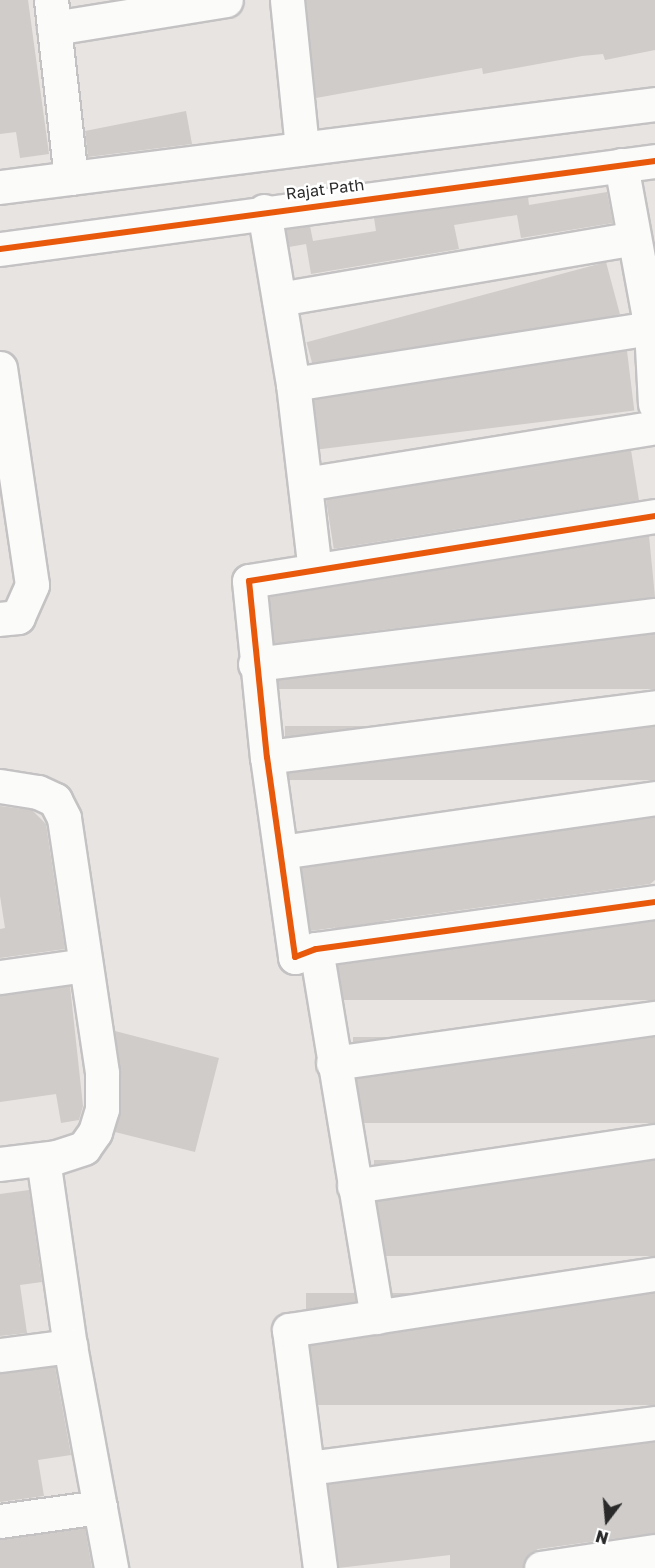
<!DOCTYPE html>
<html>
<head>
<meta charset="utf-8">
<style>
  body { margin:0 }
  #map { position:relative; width:655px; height:1568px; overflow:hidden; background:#e7e4e1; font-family:"Golos Text",sans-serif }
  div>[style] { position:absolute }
  .building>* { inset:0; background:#cfccca; transform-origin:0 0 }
  .roads { filter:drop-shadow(2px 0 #c4c2c3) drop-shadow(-2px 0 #c4c2c3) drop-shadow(0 2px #c4c2c3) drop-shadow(0 -2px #c4c2c3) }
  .street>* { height:33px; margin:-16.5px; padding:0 16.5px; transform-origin:16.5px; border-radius:16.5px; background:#fbfbfa }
  .secondary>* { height:33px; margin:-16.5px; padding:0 16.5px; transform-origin:16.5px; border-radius:16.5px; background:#fbfbfa }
  .cycleway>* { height:6px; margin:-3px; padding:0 3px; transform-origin:3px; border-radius:3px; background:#e8590c }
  span { translate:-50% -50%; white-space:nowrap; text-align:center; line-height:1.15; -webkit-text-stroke:5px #fff; paint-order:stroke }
  .street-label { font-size:16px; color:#2a2a2a }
  .north { position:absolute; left:577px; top:1490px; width:60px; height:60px; -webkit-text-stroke:4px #fff; paint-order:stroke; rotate:196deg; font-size:16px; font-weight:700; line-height:24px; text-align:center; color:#2a2a2a }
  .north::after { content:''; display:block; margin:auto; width:21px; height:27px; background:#2a2a2a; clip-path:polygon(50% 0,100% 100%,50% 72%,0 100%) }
</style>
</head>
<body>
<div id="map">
  <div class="building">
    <div style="clip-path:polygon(0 0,28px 0,49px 154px,20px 158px,16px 132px,0 134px)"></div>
    <div style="clip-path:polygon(306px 0,655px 0,655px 50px,605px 60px,603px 54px,582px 56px,483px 74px,482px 68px,316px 98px)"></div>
    <div style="clip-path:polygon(186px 111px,192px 144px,88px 157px,85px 131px)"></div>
    <div style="clip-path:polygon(607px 192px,613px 223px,521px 238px,517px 215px,454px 225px,459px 249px,311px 274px,306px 244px,289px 247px,286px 229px,310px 226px,313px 241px,376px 231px,374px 218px,528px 197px,529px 205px)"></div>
    <div style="left:606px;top:262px;width:54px;height:310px;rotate:75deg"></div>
    <div style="left:627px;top:351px;width:60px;height:317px;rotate:83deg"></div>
    <div style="left:631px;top:450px;width:51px;height:309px;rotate:81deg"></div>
    <div style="clip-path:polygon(649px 536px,655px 597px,274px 643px,269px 597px)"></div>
    <div style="left:655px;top:634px;width:55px;height:380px;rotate:90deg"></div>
    <div style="left:655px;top:726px;width:54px;height:370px;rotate:90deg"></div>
    <div style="clip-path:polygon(0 806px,32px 810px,46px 824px,65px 949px,0 958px,0 929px,5px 928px,0 896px)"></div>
    <div style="clip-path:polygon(655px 817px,655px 880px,650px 884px,310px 931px,301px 868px)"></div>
    <div style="left:655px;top:921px;width:79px;height:320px;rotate:90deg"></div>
    <div style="clip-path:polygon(70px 986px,83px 1106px,79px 1120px,61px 1123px,56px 1094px,0 1102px,0 995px)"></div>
    <div style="clip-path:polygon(115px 1031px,219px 1058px,195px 1152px,115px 1132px,121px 1109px)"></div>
    <div style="left:655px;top:1037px;width:86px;height:302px;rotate:90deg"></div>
    <div style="left:655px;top:1160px;width:96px;height:281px;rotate:90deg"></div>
    <div style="clip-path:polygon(29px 1190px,42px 1282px,20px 1285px,27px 1333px,0 1336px,0 1194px)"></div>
    <div style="left:655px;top:1293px;width:112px;height:349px;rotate:90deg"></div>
    <div style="clip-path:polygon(55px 1367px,71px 1455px,38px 1460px,44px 1496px,0 1502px,0 1373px)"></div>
    <div style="clip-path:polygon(655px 1442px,655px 1533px,538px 1549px,529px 1554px,523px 1568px,450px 1568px,450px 1555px,338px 1568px,328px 1484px)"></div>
    <div style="clip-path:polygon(85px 1528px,92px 1568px,0 1568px,0 1539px)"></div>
  </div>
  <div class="roads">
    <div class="street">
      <div style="left:51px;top:0;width:179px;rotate:83.6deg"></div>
      <div style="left:287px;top:0;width:149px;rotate:84.2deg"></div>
      <div style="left:54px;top:28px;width:174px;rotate:-9.2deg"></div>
      <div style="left:621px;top:165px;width:166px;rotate:79.6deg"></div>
      <div style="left:651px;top:328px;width:76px;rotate:87deg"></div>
      <div style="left:264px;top:211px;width:175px;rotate:80.5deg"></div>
      <div style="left:293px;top:384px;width:187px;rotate:83.3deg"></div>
      <div style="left:279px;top:299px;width:360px;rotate:-9.7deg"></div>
      <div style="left:0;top:368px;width:219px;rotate:81.6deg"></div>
      <div style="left:32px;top:585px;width:35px;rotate:114deg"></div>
      <div style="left:18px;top:617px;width:18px;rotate:174deg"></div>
      <div style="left:293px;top:384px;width:362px;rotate:-8.9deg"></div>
      <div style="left:305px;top:484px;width:355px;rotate:-9.2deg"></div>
      <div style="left:655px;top:516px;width:411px;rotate:170.9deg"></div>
      <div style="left:249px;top:581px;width:177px;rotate:84.2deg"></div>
      <div style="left:267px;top:757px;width:202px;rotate:82deg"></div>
      <div style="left:295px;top:957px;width:22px;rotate:-21deg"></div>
      <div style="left:316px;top:949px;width:342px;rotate:-7.9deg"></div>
      <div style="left:255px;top:664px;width:403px;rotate:-7deg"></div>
      <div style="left:267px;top:757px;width:391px;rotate:-7.3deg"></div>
      <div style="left:0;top:786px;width:38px;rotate:9deg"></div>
      <div style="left:38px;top:792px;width:19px;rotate:25deg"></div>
      <div style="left:55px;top:800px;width:20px;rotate:63deg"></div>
      <div style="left:64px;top:818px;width:258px;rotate:81.5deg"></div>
      <div style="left:102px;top:1073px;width:36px;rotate:90deg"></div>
      <div style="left:102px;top:1109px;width:24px;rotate:107deg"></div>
      <div style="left:95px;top:1132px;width:19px;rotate:125deg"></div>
      <div style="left:84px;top:1148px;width:29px;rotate:162deg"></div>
      <div style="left:56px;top:1157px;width:56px;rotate:172.9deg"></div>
      <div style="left:281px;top:852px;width:378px;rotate:-8.2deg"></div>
      <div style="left:316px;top:949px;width:373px;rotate:80.6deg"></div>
      <div style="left:0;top:977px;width:86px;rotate:-8deg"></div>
      <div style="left:333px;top:1063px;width:325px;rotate:-8deg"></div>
      <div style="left:43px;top:1159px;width:189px;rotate:81.8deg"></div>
      <div style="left:70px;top:1346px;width:226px;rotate:79.5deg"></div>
      <div style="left:354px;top:1186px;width:304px;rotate:-8.5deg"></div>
      <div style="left:0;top:1355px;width:71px;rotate:-7.3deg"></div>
      <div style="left:308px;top:1468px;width:350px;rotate:-7.4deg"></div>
      <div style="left:0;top:1521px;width:101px;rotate:-8deg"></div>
      <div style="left:320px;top:1568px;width:240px;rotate:-97.4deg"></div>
      <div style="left:289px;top:1330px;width:370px;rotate:-8.7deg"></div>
      <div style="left:541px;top:1568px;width:115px;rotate:-8.5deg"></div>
    </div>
    <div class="secondary">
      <div style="left:0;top:187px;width:660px;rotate:-7.22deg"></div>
      <div style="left:0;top:249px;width:661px;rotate:-7.65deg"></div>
    </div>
  </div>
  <div class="cycleway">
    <div style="left:0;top:249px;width:661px;rotate:-7.65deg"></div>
    <div style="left:655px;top:516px;width:411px;rotate:170.9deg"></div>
    <div style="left:249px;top:581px;width:177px;rotate:84.2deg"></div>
    <div style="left:267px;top:757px;width:202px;rotate:82deg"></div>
    <div style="left:295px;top:957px;width:22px;rotate:-21deg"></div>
    <div style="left:316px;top:949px;width:342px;rotate:-7.9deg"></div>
  </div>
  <div class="street-label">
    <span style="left:325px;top:189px;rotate:-7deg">Rajat Path</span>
  </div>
  <div class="north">N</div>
</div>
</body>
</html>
